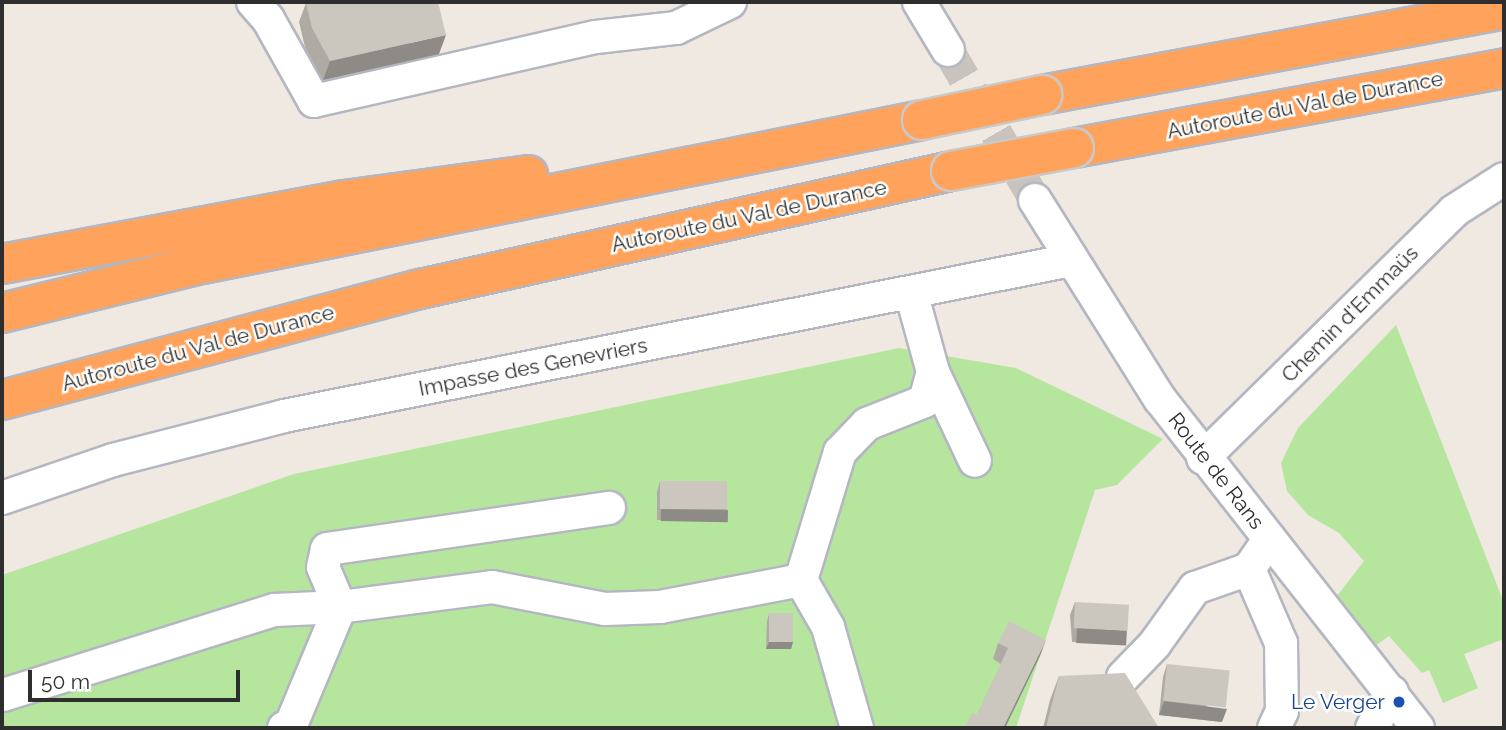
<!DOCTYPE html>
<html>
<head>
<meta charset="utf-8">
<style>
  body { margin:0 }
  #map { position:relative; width:1506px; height:730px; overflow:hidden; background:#efe9e1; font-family:Raleway,sans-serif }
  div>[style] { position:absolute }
  .green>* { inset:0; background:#b6e59e }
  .minor-tunnel>* { height:32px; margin-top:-16px; transform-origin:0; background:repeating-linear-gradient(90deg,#c8c4bd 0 32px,transparent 0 48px) }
  .roads { filter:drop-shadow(2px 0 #b4b7c1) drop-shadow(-2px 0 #b4b7c1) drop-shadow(0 2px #b4b7c1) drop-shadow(0 -2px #b4b7c1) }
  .minor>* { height:32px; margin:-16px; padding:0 16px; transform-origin:16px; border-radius:16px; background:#fff }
  .highway>* { height:38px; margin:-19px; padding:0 19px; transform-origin:19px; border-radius:19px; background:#ffa35c }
  .bridges { filter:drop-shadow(2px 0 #c9c9c9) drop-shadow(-2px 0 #c9c9c9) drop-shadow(0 2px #c9c9c9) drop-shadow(0 -2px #c9c9c9) }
  .highway-bridge>* { height:38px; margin:-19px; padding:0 19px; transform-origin:19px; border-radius:19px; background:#ffa35c }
  .wall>* { inset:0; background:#afaba4 }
  .shaded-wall>* { inset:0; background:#8e8b86; transform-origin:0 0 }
  .building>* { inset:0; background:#cbc7bf; transform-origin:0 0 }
  .dots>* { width:19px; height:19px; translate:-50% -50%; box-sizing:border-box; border:4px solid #fff; border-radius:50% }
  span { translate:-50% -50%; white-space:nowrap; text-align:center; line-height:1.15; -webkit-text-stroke:5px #fff; paint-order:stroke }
  .street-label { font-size:21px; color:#2e2e2e }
  .transit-label { font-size:21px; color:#164399 }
  .right { translate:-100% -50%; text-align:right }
  .frame { position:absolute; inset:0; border:4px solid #2e2e2e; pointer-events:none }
  .scale { position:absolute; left:28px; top:670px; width:212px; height:32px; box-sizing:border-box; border:4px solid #2e2e2e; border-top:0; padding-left:9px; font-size:21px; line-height:24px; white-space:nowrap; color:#2e2e2e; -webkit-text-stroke:5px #fff; paint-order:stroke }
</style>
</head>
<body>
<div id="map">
  <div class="green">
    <div style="clip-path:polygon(1396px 325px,1504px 603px,1504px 639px,1464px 654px,1478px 688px,1443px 703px,1429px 670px,1422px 673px,1389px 636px,1375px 646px,1337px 596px,1364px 561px,1339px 533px,1308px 515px,1287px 491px,1281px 463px,1298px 428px)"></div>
    <div style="clip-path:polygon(899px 348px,1016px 368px,1163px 439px,1117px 485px,1095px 490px,1016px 728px,2px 728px,2px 575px,294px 474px)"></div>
  </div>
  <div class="minor-tunnel">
    <div style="left:948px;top:50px;width:173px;rotate:59.9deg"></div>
  </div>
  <div class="roads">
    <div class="minor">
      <div style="left:253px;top:2px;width:23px;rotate:49deg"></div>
      <div style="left:268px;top:19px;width:94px;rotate:60.7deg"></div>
      <div style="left:314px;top:101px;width:289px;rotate:-12.8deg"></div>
      <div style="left:596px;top:37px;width:81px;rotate:-6.4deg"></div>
      <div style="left:676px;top:28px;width:60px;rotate:-25.7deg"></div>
      <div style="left:919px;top:2px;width:56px;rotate:58.9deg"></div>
      <div style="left:1035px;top:200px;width:235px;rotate:57.9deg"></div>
      <div style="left:1160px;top:399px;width:418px;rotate:51.9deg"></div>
      <div style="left:911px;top:292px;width:83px;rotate:74.6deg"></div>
      <div style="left:933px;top:372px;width:98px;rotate:64.7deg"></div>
      <div style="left:1203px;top:458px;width:352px;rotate:-44.5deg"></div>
      <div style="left:1454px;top:211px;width:59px;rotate:-32.6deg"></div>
      <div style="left:2px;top:498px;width:117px;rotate:-18.9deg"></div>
      <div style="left:113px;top:460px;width:177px;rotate:-14.4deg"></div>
      <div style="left:284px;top:416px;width:802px;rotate:-11.21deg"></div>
      <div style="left:1269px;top:540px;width:35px;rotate:125deg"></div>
      <div style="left:1249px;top:569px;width:81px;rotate:66.6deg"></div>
      <div style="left:1281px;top:643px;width:68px;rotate:89.2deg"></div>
      <div style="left:1282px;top:711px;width:19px;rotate:115deg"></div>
      <div style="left:801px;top:580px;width:54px;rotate:60.1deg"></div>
      <div style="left:828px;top:627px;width:105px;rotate:74deg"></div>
      <div style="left:1123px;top:677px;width:45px;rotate:-45.9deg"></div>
      <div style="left:1154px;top:645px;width:70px;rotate:-54.3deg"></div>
      <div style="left:1195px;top:588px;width:57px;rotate:-19.4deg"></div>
      <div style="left:3px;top:695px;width:285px;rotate:-17.4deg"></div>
      <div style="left:275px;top:610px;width:65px;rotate:-2.6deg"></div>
      <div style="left:340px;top:607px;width:43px;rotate:-113deg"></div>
      <div style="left:323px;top:567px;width:18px;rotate:-77deg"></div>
      <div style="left:327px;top:549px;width:285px;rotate:-8.3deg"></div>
      <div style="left:284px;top:728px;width:8px;rotate:-23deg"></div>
      <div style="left:291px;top:725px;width:128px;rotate:-67.4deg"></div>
      <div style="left:340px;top:607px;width:153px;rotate:-7.5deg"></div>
      <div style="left:492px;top:587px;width:115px;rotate:11deg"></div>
      <div style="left:605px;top:609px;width:55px;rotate:-2.1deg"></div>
      <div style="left:660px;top:607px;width:144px;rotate:-10.8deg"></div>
      <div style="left:801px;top:580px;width:134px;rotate:-73.1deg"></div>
      <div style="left:840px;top:452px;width:39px;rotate:-46deg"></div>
      <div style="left:867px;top:424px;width:62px;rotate:-21.6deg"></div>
      <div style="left:925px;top:401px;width:30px;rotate:-75deg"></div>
      <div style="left:1372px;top:728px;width:41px;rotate:-60.9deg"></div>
    </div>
    <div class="highway">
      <div style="left:1042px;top:95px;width:470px;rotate:-10.5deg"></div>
      <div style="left:1074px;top:148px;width:437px;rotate:-10.5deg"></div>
      <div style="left:2px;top:264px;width:348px;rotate:-10.6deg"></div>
      <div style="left:344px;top:200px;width:186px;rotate:-7.7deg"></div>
      <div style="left:2px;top:313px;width:206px;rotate:-13.8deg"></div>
      <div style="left:202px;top:264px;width:734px;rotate:-11.31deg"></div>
      <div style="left:2px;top:400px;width:432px;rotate:-14.9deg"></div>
      <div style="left:420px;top:289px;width:544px;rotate:-12.53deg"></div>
    </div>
  </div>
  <div class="bridges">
    <div class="highway-bridge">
      <div style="left:922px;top:120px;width:123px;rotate:-11.8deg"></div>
      <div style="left:951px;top:171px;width:125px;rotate:-10.6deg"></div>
    </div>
  </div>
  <div class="wall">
    <div style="clip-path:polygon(306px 3px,439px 54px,323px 80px,305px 47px,299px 22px)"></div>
    <div style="clip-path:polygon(660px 481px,728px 510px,724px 521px,657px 520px,657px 492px)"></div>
    <div style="clip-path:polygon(1075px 602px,1123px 645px,1072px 642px,1070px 615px)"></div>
    <div style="clip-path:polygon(769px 614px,793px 642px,791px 649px,766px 649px,767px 621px)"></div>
    <div style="clip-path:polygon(998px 643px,1040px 656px,977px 715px,1001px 664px,993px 659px)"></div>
    <div style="clip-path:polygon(1167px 664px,1222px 722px,1159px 715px,1163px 677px)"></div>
    <div style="clip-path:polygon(1059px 676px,1159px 728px,1043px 728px,1050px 700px)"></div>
  </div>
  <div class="shaded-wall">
    <div style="clip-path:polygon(446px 35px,439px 54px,323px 80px,330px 61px)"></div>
    <div style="left:661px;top:509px;width:67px;height:12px;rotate:1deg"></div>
    <div style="left:1077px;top:628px;width:50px;height:15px;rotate:3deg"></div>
    <div style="clip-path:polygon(1046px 640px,1040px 656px,1005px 728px,1003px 728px)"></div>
    <div style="clip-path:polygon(769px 642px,793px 642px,791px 649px,766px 649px)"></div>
    <div style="clip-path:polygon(1164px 701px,1227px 709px,1222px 722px,1159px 715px)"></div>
  </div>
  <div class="building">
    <div style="clip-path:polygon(311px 2px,438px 2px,446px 35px,330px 61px,312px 28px,306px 3px)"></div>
    <div style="left:660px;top:481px;width:67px;height:28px"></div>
    <div style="left:1075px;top:602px;width:54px;height:26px;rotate:3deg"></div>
    <div style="left:793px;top:613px;width:29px;height:24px;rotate:90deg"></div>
    <div style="clip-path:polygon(1009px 621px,1046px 640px,1003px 728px,964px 728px,972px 713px,977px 715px,1008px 648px,998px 643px)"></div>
    <div style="left:1167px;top:664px;width:63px;height:37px;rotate:6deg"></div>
    <div style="clip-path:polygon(1125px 673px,1159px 728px,1046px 728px,1059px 676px)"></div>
  </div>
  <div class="dots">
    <div style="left:1399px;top:702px;background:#1a4fb4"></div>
  </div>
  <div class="street-label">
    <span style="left:1305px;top:105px;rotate:-11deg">Autoroute du Val de Durance</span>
    <span style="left:749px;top:216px;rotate:-12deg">Autoroute du Val de Durance</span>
    <span style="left:1350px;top:314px;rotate:-45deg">Chemin d'Emmaüs</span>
    <span style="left:198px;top:348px;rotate:-15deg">Autoroute du Val de Durance</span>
    <span style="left:533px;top:367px;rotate:-11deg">Impasse des Genevriers</span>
    <span style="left:1216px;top:471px;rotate:52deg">Route de Rans</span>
  </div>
  <div class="transit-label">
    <span class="right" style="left:1385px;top:702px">Le Verger</span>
  </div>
  <div class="frame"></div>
  <div class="scale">50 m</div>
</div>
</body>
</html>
